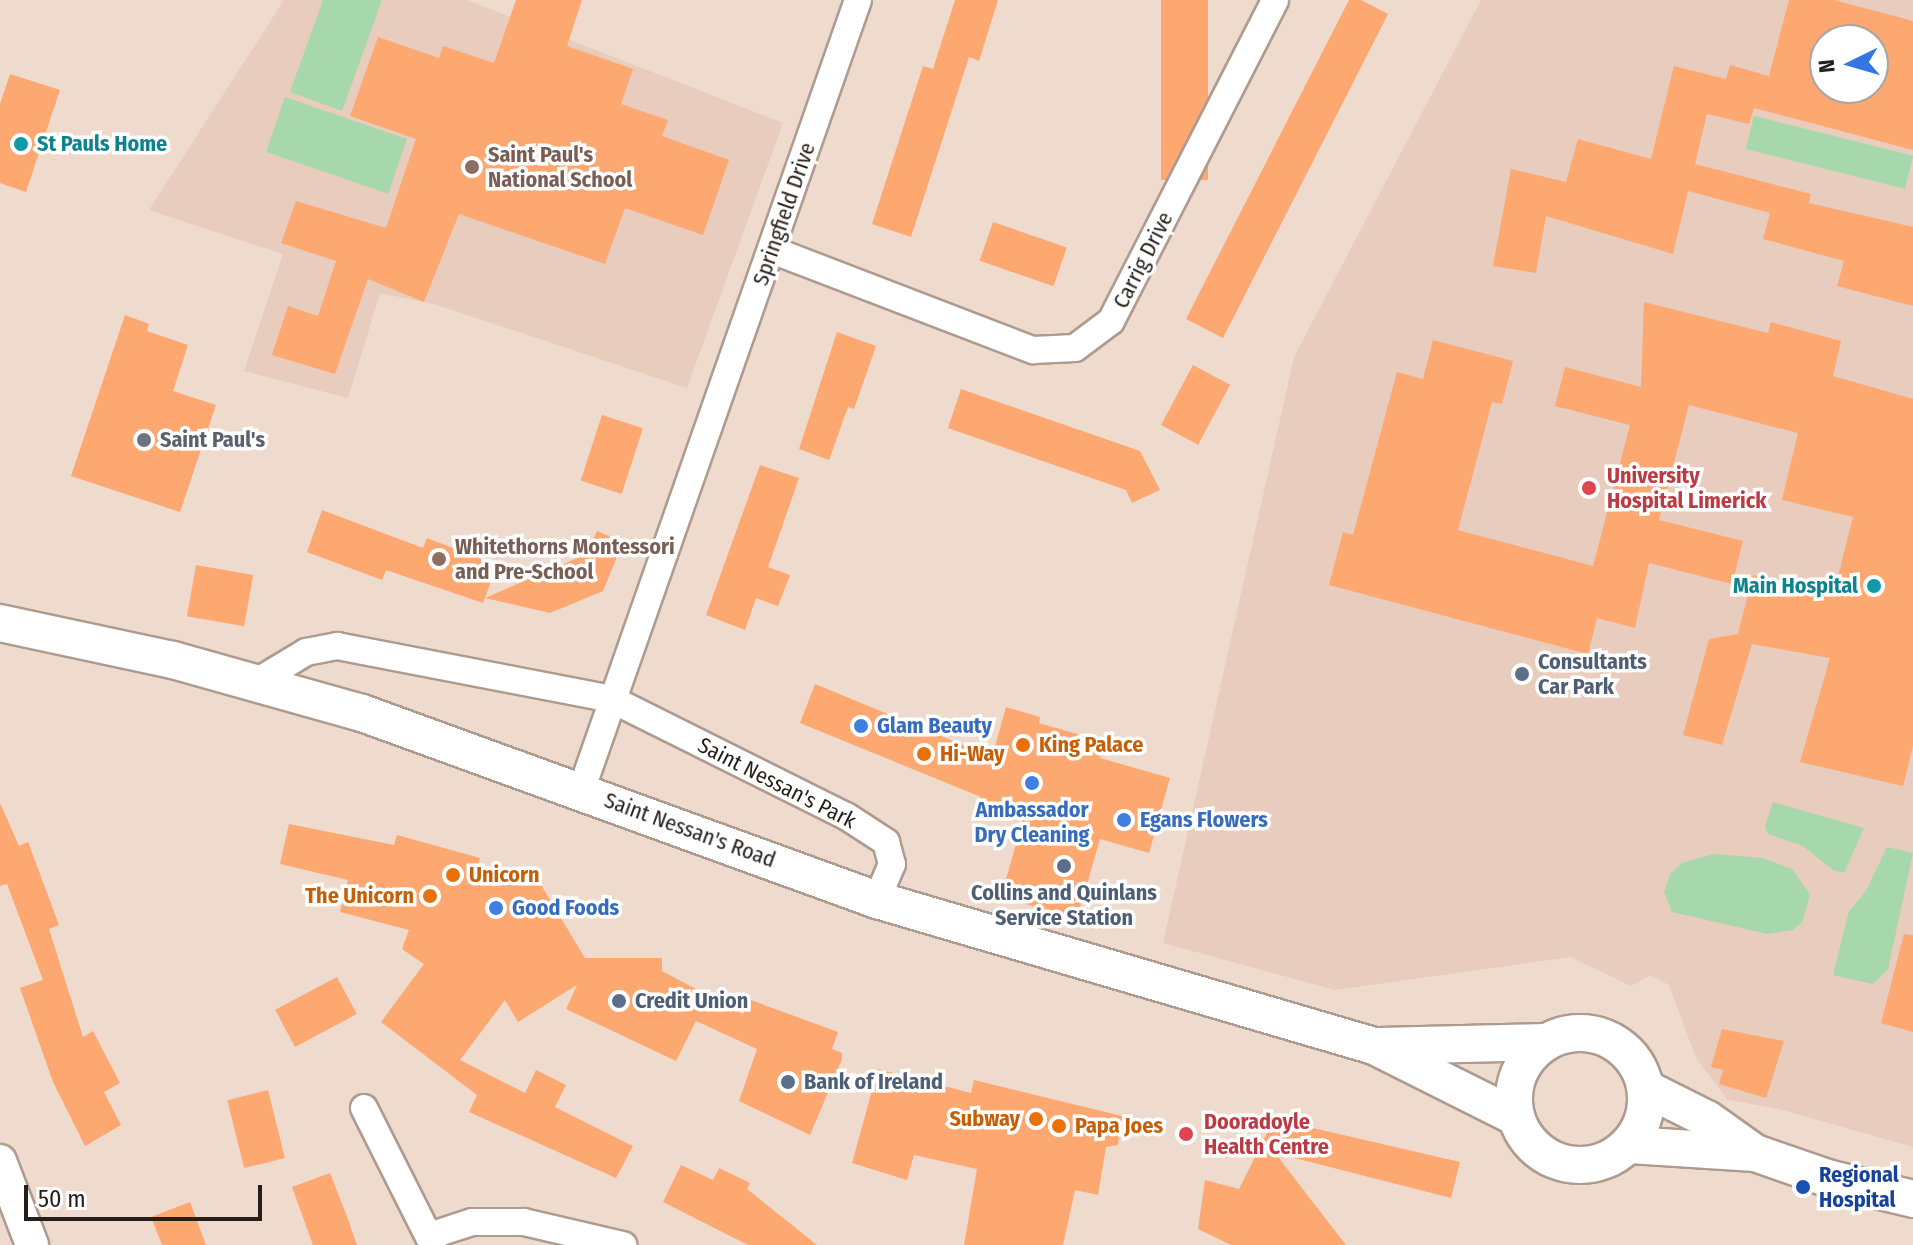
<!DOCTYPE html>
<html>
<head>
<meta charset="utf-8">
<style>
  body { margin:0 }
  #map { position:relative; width:1913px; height:1245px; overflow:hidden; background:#efdace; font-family:"Fira Sans Condensed",sans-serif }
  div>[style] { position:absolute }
  .built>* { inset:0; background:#e8ccbd }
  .green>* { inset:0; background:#a6d8ab; transform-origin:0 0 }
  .building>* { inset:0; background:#fda771; transform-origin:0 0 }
  .roads { filter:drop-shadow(2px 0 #ae9b8f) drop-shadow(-2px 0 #ae9b8f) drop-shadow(0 2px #ae9b8f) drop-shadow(0 -2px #ae9b8f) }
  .minor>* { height:26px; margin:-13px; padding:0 13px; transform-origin:13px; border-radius:13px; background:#fff }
  .tertiary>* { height:32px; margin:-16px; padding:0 16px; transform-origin:16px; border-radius:16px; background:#fff }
  .secondary>* { height:36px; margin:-18px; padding:0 18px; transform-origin:18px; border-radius:18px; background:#fff }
  .secondary>.ring { margin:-18px; padding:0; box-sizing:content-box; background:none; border:36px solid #fff; border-radius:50% }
  .dots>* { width:22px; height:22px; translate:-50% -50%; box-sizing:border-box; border:4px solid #fff; border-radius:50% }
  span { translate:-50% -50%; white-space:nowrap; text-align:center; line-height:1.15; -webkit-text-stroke:7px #fff; paint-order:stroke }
  .culture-label { font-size:22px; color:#0d838f; font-weight:700 }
  .left { translate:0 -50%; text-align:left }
  .right { translate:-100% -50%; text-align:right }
  .education-label { font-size:22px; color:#785e54; font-weight:700 }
  .street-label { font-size:22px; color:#251e19 }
  .worship-label { font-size:22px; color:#5b616d; font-weight:700 }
  .health-label { font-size:22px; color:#be3a42; font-weight:700 }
  .service-label { font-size:22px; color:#4e5e75; font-weight:700 }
  .shop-label { font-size:22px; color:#366cbe; font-weight:700 }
  .food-label { font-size:22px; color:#c56008; font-weight:700 }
  .transit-label { font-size:22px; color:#164399; font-weight:700 }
  .north { position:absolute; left:1809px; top:24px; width:80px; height:80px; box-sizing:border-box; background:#fff; border:2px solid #a8a5a3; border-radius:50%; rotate:265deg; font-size:22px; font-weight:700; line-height:32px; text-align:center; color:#251e19 }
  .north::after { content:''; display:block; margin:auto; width:28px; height:36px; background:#3376e4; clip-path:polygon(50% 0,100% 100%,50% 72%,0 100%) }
  .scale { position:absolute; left:24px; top:1185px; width:238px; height:36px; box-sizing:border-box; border:4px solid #251e19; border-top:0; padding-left:10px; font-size:24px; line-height:28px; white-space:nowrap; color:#251e19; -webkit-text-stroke:6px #fff; paint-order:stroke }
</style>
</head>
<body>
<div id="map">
  <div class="built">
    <div style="clip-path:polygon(284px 0,467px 0,783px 123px,687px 388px,434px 304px,380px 293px,348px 398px,244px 371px,283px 254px,149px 210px)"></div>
    <div style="clip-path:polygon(evenodd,1481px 0,1913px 0,1913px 1147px,1779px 1109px,1728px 1100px,1696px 1058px,1669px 985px,1650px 975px,1631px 986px,1570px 957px,1335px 990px,1163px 943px,1294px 357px,1481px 0,1825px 40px,1873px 40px,1873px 88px,1825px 88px,1825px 40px)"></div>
  </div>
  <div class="green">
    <div style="clip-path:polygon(323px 0,382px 0,342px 111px,290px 92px)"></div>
    <div style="left:285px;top:97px;width:129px;height:58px;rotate:19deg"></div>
    <div style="left:1754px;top:116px;width:164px;height:34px;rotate:14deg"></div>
    <div style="clip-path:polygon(1773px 802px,1864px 828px,1844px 873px,1833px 870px,1803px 846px,1768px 834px,1765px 826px)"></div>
    <div style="clip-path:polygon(1887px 847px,1913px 853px,1888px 969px,1873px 984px,1833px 975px,1849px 911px,1866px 891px)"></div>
    <div style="clip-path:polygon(1714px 854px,1763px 858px,1792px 869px,1810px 895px,1802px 922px,1793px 930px,1768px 934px,1672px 912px,1664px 892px,1670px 874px,1682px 863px)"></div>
  </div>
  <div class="building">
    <div style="clip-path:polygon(516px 0,582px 0,567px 46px,633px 69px,621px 104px,668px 120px,662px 136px,729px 160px,703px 235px,625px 208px,605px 264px,459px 214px,424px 302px,368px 279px,335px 374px,272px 355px,288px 306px,318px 316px,336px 261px,281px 243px,296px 201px,386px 228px,416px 139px,350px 116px,378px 37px,439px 58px,443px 46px,494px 63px)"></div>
    <div style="clip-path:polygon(955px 0,998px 0,979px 61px,969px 57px,911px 237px,872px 224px,923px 66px,933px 69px)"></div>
    <div style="left:1161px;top:0;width:47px;height:180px"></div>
    <div style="clip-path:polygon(1349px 0,1361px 0,1388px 14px,1223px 338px,1186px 319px)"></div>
    <div style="clip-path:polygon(evenodd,1789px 0,1834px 0,1913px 21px,1913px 150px,1754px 108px,1749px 124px,1707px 114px,1695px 164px,1811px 194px,1809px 203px,1913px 227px,1913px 306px,1837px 286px,1844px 261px,1763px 239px,1770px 213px,1688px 191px,1673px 254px,1546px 216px,1536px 273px,1493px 266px,1511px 169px,1566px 182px,1578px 139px,1651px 159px,1674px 66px,1726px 79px,1730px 65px,1769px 76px,1789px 0,1825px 40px,1873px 40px,1873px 88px,1825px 88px,1825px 40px)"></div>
    <div style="clip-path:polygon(10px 74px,60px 90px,26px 192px,0 183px,0 104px)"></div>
    <div style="left:993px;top:222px;width:78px;height:41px;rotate:19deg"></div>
    <div style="clip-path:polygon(1644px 302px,1768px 333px,1771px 322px,1841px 341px,1833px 376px,1913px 399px,1913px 746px,1903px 786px,1800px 762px,1830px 658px,1752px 644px,1722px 745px,1683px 735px,1709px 639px,1738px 634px,1753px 575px,1833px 596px,1853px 517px,1782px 500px,1798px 433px,1689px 405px,1659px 520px,1743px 541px,1732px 584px,1649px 563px,1635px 628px,1597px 618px,1588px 654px,1329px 585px,1343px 532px,1353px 535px,1397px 372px,1423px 379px,1433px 340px,1513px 361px,1502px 404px,1492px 402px,1458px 530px,1593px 566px,1630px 425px,1555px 406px,1565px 367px,1641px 387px)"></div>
    <div style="clip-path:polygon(125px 315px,149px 324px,147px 331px,188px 345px,173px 391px,216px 405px,180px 512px,71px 476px)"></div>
    <div style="clip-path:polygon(837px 332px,876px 346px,854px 409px,848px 407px,829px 460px,799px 449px)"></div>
    <div style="left:1193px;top:365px;width:42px;height:68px;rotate:28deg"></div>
    <div style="clip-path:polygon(961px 389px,1140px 451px,1160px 490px,1132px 503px,1126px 490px,948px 428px)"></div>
    <div style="left:602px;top:415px;width:43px;height:69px;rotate:18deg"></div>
    <div style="clip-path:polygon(760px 465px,799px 478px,768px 567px,790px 575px,778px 606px,756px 598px,745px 630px,706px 615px)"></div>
    <div style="clip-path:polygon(322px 510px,423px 548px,427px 538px,497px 565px,483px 603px,386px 570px,382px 580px,307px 552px)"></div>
    <div style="clip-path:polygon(597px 531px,623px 542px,603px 591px,550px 613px,485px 598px,587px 554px)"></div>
    <div style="left:196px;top:565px;width:58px;height:52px;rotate:10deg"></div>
    <div style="clip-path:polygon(815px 684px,992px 757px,1006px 707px,1040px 717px,1039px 723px,1105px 742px,1100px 758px,1170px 778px,1149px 853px,1100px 839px,1077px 919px,1001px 897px,1024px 816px,979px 804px,981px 797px,800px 723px)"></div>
    <div style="clip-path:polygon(0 803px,19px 846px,28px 842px,59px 925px,49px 929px,83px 1037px,93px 1031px,120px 1083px,104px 1092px,121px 1125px,85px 1146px,53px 1082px,20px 988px,43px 980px,7px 884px,0 886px)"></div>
    <div style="clip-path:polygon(289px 824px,394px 845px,397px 835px,480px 858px,478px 865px,538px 880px,585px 958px,662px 958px,662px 971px,743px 1014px,748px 999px,838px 1032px,832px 1049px,842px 1053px,842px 1059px,810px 1135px,739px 1101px,757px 1049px,696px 1021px,676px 1061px,566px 1009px,577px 985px,518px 1022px,505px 1000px,460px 1060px,525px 1093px,536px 1070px,566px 1085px,555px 1107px,633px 1146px,616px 1178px,469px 1112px,477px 1095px,381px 1022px,424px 964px,402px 949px,409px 930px,340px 912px,348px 880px,280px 864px)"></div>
    <div style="clip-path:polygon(1904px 934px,1913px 935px,1913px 1032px,1881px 1023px)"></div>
    <div style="left:337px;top:977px;width:42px;height:70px;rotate:62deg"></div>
    <div style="clip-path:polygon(1722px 1029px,1784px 1041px,1766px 1098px,1719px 1084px,1723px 1070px,1711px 1067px)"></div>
    <div style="clip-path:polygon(878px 1069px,971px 1093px,974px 1080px,1122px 1116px,1118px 1145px,1106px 1147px,1098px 1195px,1075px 1190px,1063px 1245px,964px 1245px,977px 1169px,914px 1155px,907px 1180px,852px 1163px)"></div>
    <div style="left:268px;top:1090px;width:70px;height:42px;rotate:76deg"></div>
    <div style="clip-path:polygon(1274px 1119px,1460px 1162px,1451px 1198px,1275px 1153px,1346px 1245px,1231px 1245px,1198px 1229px,1205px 1180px,1239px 1189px)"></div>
    <div style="clip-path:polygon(681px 1165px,713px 1180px,719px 1168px,750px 1183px,747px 1189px,817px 1245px,748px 1245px,663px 1202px)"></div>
    <div style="clip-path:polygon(330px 1173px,346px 1214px,357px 1245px,313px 1245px,292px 1187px)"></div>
    <div style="clip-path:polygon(190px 1202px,206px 1245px,162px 1245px,151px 1217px)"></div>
  </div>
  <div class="roads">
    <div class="minor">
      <div style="left:772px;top:250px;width:280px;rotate:21deg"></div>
      <div style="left:1033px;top:350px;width:42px;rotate:-2.7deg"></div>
      <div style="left:1075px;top:348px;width:45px;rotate:-36.9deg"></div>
      <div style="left:1111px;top:321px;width:360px;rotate:-62.9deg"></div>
      <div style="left:258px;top:681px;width:56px;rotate:-31.1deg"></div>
      <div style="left:306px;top:652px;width:32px;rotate:-11deg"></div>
      <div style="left:337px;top:646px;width:279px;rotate:10.9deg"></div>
      <div style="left:611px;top:699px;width:263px;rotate:26.5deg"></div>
      <div style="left:846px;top:816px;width:48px;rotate:33deg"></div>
      <div style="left:886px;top:842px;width:23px;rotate:75deg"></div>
      <div style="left:892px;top:864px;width:39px;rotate:113deg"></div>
      <div style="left:581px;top:791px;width:838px;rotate:-70.7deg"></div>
      <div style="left:364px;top:1108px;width:153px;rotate:63.3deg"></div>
      <div style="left:429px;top:1236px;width:45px;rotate:-18deg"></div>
      <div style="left:472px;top:1222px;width:52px"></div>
      <div style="left:524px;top:1222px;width:102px;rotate:13.1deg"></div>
    </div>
    <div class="tertiary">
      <div style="left:0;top:1161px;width:90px;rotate:69.1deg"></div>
    </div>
    <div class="secondary">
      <div style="left:0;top:623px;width:177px;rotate:12.1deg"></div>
      <div style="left:173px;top:660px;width:196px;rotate:15.7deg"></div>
      <div style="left:362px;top:713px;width:548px;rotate:19.96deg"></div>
      <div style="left:877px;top:900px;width:518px;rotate:16.37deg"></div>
      <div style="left:1374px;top:1046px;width:159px;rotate:26.6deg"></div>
      <div class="ring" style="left:1514px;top:1033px;width:96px;height:96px"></div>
      <div style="left:1379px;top:1046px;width:167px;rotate:-1.4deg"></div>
      <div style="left:1647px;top:1089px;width:67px;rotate:26.6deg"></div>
      <div style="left:1707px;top:1119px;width:59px;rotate:35.3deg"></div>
      <div style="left:1755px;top:1153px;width:76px;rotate:19.1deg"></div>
      <div style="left:1827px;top:1178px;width:89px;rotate:13.7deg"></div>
      <div style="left:1630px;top:1145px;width:125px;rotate:3.7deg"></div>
    </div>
  </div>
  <div class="dots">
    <div style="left:21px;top:144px;background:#0f9aa8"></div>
    <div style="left:472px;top:167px;background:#8d6e63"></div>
    <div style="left:144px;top:440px;background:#6b7280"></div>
    <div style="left:1589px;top:488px;background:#e0444e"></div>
    <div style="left:439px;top:559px;background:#8d6e63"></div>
    <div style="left:1874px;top:586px;background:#0f9aa8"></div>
    <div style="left:1522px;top:674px;background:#5c6f8a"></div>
    <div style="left:861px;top:726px;background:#3f7fe0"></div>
    <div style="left:1023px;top:745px;background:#e8710a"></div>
    <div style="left:924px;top:754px;background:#e8710a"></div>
    <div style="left:1032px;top:783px;background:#3f7fe0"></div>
    <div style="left:1124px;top:820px;background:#3f7fe0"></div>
    <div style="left:1064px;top:866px;background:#5c6f8a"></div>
    <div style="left:453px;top:875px;background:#e8710a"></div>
    <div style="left:430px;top:896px;background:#e8710a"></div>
    <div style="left:496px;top:908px;background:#3f7fe0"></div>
    <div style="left:619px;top:1001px;background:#5c6f8a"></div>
    <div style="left:788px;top:1082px;background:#5c6f8a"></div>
    <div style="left:1036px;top:1119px;background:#e8710a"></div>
    <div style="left:1059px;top:1126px;background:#e8710a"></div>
    <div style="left:1186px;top:1134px;background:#e0444e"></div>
    <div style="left:1803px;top:1187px;background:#1a4fb4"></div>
  </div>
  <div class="culture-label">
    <span class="left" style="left:37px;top:144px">St Pauls Home</span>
    <span class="right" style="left:1858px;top:586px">Main Hospital</span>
  </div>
  <div class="education-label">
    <span class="left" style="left:488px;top:167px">Saint Paul's<br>National School</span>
    <span class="left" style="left:455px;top:559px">Whitethorns Montessori<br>and Pre-School</span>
  </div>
  <div class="street-label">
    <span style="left:784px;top:214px;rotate:-71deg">Springfield Drive</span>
    <span style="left:1143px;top:260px;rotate:-63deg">Carrig Drive</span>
    <span style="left:777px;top:783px;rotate:27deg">Saint Nessan's Park</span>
    <span style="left:690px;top:830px;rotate:20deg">Saint Nessan's Road</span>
  </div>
  <div class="worship-label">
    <span class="left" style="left:160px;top:440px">Saint Paul's</span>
  </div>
  <div class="health-label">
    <span class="left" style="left:1607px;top:488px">University<br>Hospital Limerick</span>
    <span class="left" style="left:1204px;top:1134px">Dooradoyle<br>Health Centre</span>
  </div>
  <div class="service-label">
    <span class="left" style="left:1538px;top:674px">Consultants<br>Car Park</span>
    <span style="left:1064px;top:905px">Collins and Quinlans<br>Service Station</span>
    <span class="left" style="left:635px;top:1001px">Credit Union</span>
    <span class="left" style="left:804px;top:1082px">Bank of Ireland</span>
  </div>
  <div class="shop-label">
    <span class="left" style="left:877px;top:726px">Glam Beauty</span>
    <span style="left:1032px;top:822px">Ambassador<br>Dry Cleaning</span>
    <span class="left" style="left:1140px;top:820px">Egans Flowers</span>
    <span class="left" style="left:512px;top:908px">Good Foods</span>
  </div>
  <div class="food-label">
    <span class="left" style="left:1039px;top:745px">King Palace</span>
    <span class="left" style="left:940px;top:754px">Hi-Way</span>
    <span class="left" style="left:469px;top:875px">Unicorn</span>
    <span class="right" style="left:414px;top:896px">The Unicorn</span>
    <span class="right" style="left:1020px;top:1119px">Subway</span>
    <span class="left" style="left:1075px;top:1126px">Papa Joes</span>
  </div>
  <div class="transit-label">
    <span class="left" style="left:1819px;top:1187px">Regional<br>Hospital</span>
  </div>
  <div class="north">N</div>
  <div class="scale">50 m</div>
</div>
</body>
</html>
